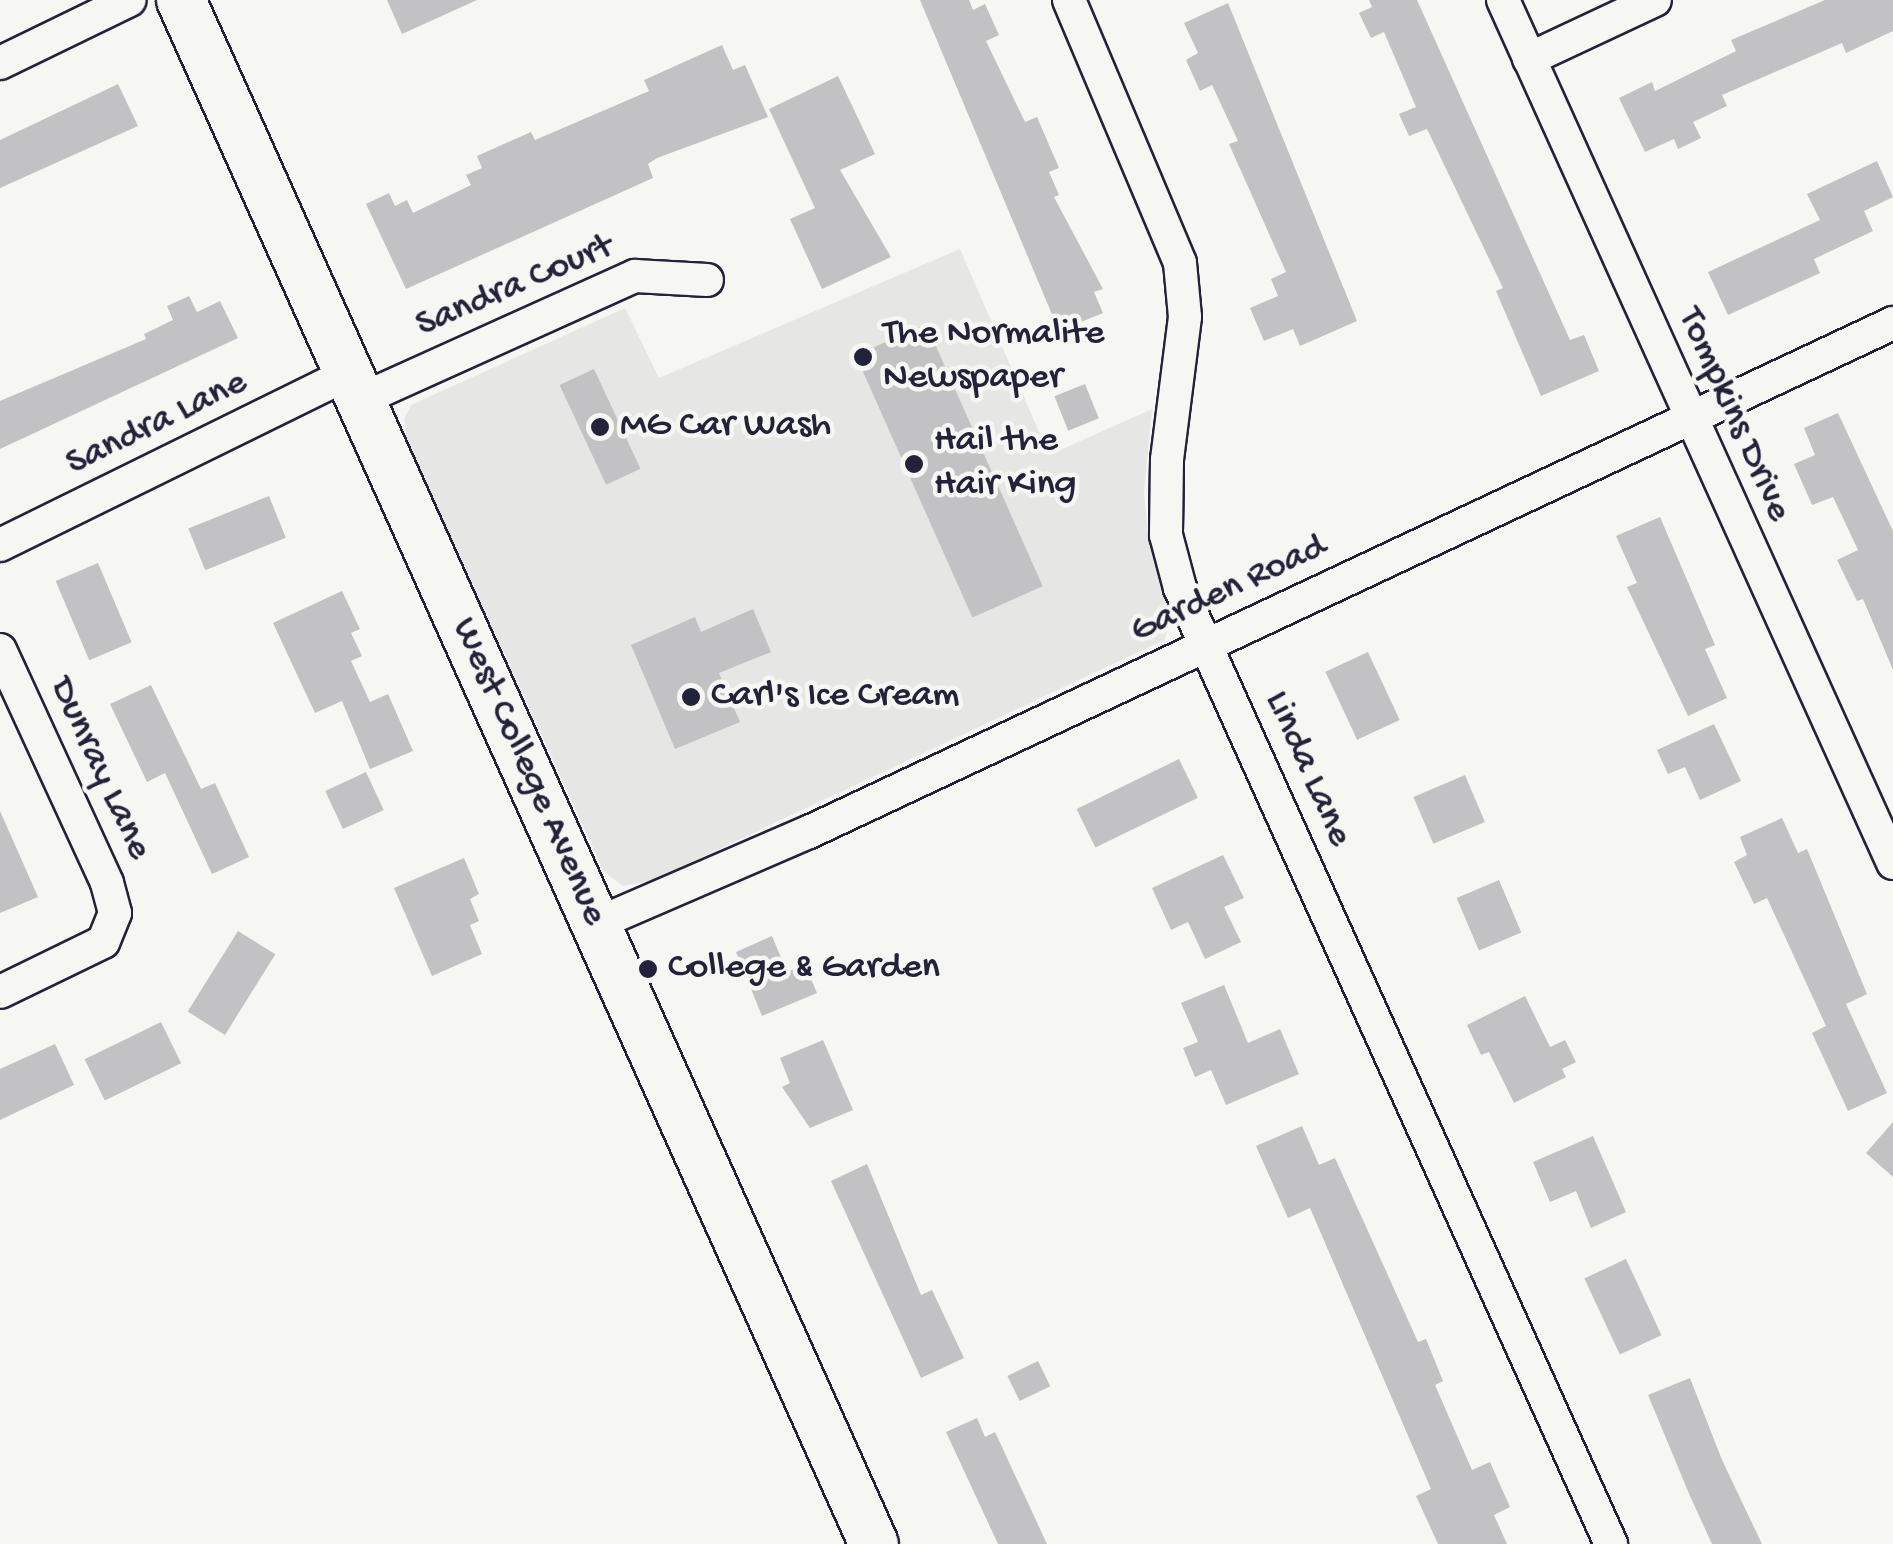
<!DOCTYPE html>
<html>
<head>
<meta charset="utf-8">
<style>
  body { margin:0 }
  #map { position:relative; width:1893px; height:1544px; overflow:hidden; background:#f6f6f2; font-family:"Gochi Hand",sans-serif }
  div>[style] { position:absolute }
  .built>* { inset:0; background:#e6e6e4 }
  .building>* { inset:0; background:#c2c2c4; transform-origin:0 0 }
  .roads { filter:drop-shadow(2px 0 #22223b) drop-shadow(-2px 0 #22223b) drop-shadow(0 2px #22223b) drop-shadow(0 -2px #22223b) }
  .street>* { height:32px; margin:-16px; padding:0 16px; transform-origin:16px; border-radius:16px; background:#f6f6f2 }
  .secondary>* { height:48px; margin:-24px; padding:0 24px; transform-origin:24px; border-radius:24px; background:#f6f6f2 }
  .dots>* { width:28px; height:28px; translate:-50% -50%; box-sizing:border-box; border:5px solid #f6f6f2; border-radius:50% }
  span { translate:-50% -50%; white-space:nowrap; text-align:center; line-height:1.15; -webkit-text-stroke:9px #f6f6f2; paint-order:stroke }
  .street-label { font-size:38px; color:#22223b }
  .poi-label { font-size:38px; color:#22223b }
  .left { translate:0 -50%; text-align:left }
</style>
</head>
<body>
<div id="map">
  <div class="built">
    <div style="clip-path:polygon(960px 249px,1049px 455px,1152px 409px,1144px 493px,1148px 536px,1173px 619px,1164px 640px,651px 881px,623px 886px,604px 872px,407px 440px,404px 419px,411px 405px,625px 308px,659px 378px)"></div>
  </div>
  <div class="building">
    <div style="clip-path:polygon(387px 0,477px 0,402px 34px)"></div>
    <div style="clip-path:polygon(920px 0,969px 0,973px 10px,985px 4px,999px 35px,986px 41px,1025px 122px,1037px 117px,1059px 168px,1049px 172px,1059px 195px,1054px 197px,1103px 289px,1094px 292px,1103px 313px,1059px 331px)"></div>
    <div style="clip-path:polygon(1369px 0,1417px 0,1570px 340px,1584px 335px,1599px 371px,1541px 396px,1496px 291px,1503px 288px,1427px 129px,1409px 136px,1399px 114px,1416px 107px,1384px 32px,1371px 38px,1359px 13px,1372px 7px)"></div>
    <div style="clip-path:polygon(1825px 0,1893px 0,1893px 31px,1846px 53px,1842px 43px,1722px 95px,1727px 106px,1693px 122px,1701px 138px,1678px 149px,1674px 139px,1645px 152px,1619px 98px,1652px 82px,1655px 91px,1736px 51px,1731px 40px)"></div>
    <div style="clip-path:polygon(1228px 3px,1357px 321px,1300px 346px,1293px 329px,1264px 341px,1250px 308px,1278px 296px,1271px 279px,1286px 272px,1229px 144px,1238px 141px,1212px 85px,1200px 91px,1186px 60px,1198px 53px,1184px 23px)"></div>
    <div style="clip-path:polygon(722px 45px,733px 70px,745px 65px,768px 117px,657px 158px,648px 164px,653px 178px,406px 289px,366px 204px,389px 193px,395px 206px,407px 200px,413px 213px,471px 185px,466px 175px,482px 168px,477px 156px,531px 132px,535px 140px,649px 91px,644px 80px)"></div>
    <div style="clip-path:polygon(838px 76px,875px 154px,840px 170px,891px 257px,822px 289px,790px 219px,815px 208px,769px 109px)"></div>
    <div style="clip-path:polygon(118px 84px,138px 126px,0 188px,0 140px)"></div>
    <div style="clip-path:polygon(1877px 161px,1893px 197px,1864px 211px,1873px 231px,1814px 259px,1820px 273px,1728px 315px,1708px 272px,1820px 220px,1807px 194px)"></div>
    <div style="clip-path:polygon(189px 296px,197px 312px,220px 301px,238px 338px,0 449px,0 401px,146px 339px,144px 334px,173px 320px,167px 306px)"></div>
    <div style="left:926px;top:324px;width:287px;height:77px;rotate:66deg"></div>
    <div style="left:594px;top:369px;width:110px;height:38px;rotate:65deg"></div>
    <div style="left:1085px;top:384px;width:37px;height:33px;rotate:68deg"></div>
    <div style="clip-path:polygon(1838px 413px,1893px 531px,1893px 670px,1863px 599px,1857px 601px,1837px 560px,1858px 550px,1833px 497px,1812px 505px,1794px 464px,1815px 455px,1804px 428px)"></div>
    <div style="left:269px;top:496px;width:45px;height:87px;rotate:68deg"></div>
    <div style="clip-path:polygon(1660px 517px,1715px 645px,1705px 649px,1727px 698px,1688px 716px,1627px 587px,1637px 583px,1616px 536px)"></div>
    <div style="left:98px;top:563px;width:86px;height:46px;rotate:67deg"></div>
    <div style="clip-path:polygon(342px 591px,360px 629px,351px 633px,362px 656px,351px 661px,370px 702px,388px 694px,413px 751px,370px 769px,342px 701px,315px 713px,273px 623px)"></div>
    <div style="clip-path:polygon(753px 609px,771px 652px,719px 673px,740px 722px,675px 749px,631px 645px,695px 617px,701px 632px)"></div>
    <div style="left:1368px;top:652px;width:75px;height:47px;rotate:65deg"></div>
    <div style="clip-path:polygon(151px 685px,201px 789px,215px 783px,249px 857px,212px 874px,165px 773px,147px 782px,110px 704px)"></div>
    <div style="clip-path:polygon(1714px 724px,1741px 781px,1700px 800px,1685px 767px,1668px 774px,1657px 750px)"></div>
    <div style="left:1179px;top:759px;width:43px;height:114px;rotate:64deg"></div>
    <div style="left:366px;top:772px;width:42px;height:45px;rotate:65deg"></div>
    <div style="left:1465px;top:775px;width:51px;height:56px;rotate:67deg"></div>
    <div style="clip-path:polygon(0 811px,38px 897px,0 913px)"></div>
    <div style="clip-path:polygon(1782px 818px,1798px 853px,1807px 849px,1867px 994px,1846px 1004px,1887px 1093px,1848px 1111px,1812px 1033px,1826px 1026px,1767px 898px,1754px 904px,1734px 862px,1747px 855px,1740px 837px)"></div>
    <div style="clip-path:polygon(1223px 855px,1244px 898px,1224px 907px,1241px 942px,1205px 959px,1188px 922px,1171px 930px,1152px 888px)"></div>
    <div style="clip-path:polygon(464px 858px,479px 894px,470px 899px,479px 921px,470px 925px,482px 954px,432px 976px,394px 888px)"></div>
    <div style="left:1499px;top:880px;width:57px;height:46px;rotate:67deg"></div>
    <div style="left:238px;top:931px;width:44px;height:95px;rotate:32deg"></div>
    <div style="clip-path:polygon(772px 936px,787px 972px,805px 965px,817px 993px,762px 1016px,736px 952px)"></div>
    <div style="clip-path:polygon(1224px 985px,1248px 1043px,1280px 1029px,1299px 1074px,1226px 1105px,1211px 1070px,1195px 1077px,1183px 1048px,1198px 1042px,1181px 1003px)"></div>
    <div style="clip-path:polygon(1525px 996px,1550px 1047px,1565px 1040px,1576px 1062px,1562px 1069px,1566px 1077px,1514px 1103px,1489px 1052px,1481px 1055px,1467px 1025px)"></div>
    <div style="left:161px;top:1022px;width:46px;height:85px;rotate:64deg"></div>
    <div style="clip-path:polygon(823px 1040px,853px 1110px,810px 1128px,782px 1087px,790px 1083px,780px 1058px)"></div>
    <div style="clip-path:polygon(55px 1044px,74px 1085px,0 1120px,0 1069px)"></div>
    <div style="clip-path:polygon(1893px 1122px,1893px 1177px,1866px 1153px)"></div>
    <div style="clip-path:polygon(1302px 1126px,1319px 1165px,1335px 1158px,1418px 1342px,1426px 1339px,1443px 1381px,1435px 1385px,1472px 1470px,1490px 1462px,1510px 1507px,1494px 1515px,1507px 1544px,1438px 1544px,1416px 1496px,1431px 1489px,1310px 1208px,1288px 1218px,1256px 1146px)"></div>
    <div style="clip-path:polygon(1593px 1136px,1626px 1212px,1591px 1228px,1576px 1191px,1550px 1202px,1533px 1162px)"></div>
    <div style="clip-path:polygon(867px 1164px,921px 1295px,932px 1290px,964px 1358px,921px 1378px,831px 1181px)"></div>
    <div style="left:1626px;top:1259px;width:84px;height:46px;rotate:65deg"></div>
    <div style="left:1038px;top:1361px;width:28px;height:34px;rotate:64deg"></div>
    <div style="clip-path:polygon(1690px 1378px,1722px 1460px,1762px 1544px,1712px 1544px,1690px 1496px,1648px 1395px)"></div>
    <div style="clip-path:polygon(977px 1418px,985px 1437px,995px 1432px,1047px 1544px,998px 1544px,946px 1432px)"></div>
  </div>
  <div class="roads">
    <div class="street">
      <div style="left:1069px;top:0;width:285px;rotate:67.1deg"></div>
      <div style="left:1180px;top:263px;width:54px;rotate:84.7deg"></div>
      <div style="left:1185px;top:317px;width:144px;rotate:97.2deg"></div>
      <div style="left:1167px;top:460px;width:75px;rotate:90.8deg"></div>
      <div style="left:1166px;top:535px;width:55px;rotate:75.2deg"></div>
      <div style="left:1180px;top:588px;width:1049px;rotate:65.73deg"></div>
      <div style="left:1503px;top:0;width:947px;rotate:65.68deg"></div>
      <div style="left:1529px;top:59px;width:139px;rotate:-25.1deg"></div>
      <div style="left:0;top:63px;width:144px;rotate:-25.9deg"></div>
      <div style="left:360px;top:400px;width:302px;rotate:-24.3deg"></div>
      <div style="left:635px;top:276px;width:72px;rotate:3.2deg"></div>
      <div style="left:0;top:545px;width:388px;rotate:-26.2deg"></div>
      <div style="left:0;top:650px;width:256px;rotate:65.3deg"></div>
      <div style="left:107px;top:883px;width:31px;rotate:75deg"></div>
      <div style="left:115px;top:913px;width:31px;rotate:112deg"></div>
      <div style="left:103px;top:942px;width:114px;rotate:154.1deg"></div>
      <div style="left:596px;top:924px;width:232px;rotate:-23.4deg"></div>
      <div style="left:809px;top:832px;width:1198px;rotate:-25.15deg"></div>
    </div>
    <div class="secondary">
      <div style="left:181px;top:0;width:1692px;rotate:65.83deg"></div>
    </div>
  </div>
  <div class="dots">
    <div style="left:863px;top:357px;background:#22223b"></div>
    <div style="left:600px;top:427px;background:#22223b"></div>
    <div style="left:914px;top:464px;background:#22223b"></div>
    <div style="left:691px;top:697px;background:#22223b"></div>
    <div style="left:648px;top:969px;background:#22223b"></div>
  </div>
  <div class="street-label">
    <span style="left:515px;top:287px;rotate:-23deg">Sandra Court</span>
    <span style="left:1733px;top:415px;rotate:66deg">Tompkins Drive</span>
    <span style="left:157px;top:424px;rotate:-26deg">Sandra Lane</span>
    <span style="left:1229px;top:590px;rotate:-25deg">Garden Road</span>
    <span style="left:99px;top:769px;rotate:65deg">Dunray Lane</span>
    <span style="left:1307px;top:769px;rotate:66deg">Linda Lane</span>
    <span style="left:528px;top:772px;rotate:66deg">West College Avenue</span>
  </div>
  <div class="poi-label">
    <span class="left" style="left:883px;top:357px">The Normalite<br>Newspaper</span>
    <span class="left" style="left:620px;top:427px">MG Car Wash</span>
    <span class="left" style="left:934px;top:464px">Hail the<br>Hair King</span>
    <span class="left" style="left:711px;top:697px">Carl's Ice Cream</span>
    <span class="left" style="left:668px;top:969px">College &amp; Garden</span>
  </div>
</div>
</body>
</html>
